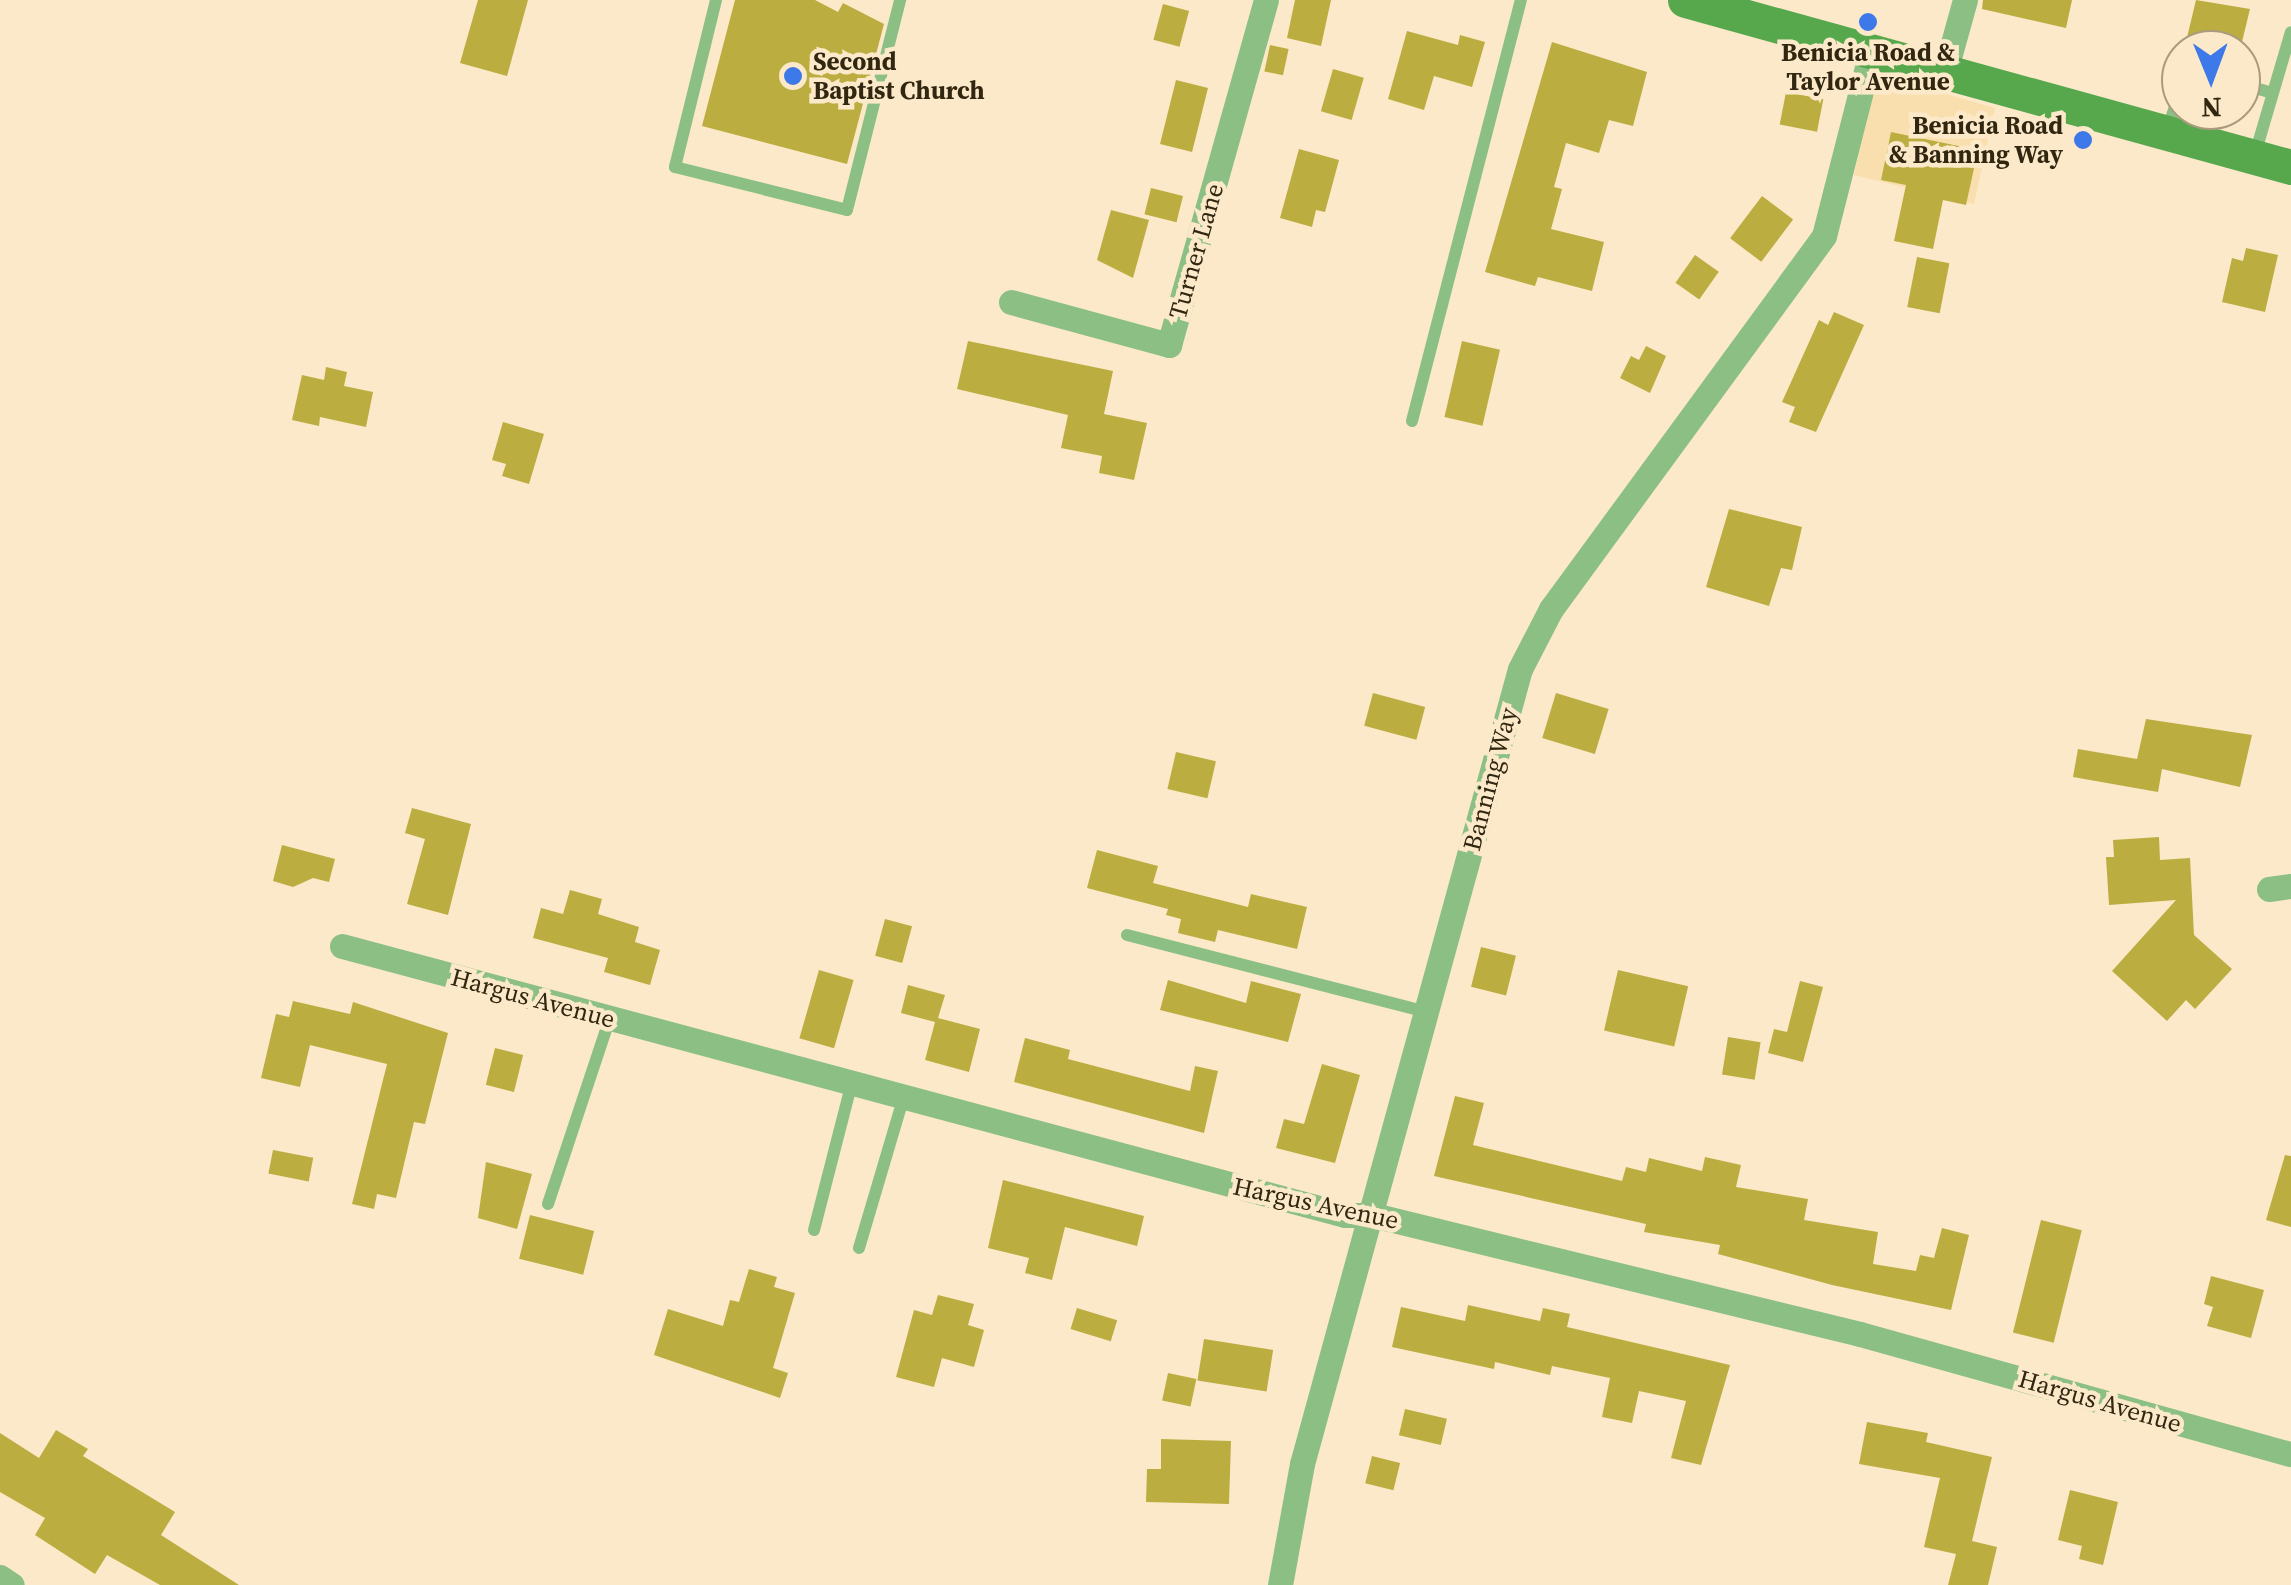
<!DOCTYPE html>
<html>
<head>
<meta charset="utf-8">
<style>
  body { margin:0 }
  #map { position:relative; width:2291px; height:1585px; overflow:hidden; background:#fbe9c9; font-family:"Source Serif 4",serif }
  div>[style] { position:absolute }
  .built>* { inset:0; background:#fadfae }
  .building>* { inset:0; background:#bcad41; transform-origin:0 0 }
  .lane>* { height:12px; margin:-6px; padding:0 6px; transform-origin:6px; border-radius:6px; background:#8bbf84 }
  .street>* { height:25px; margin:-12.5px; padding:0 12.5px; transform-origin:12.5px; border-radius:12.5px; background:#8bbf84 }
  .secondary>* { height:35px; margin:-17.5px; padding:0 17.5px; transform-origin:17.5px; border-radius:17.5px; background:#57a84d }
  .dots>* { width:28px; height:28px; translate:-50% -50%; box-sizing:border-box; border:5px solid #fbe9c9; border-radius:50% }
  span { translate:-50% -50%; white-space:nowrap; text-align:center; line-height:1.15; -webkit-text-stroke:9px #fbe9c9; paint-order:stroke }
  .poi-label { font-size:25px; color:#312610; font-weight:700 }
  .left { translate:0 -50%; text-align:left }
  .right { translate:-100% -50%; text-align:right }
  .street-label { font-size:25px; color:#312610 }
  .north { position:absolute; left:2161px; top:30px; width:100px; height:100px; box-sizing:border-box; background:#fbe9c9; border:2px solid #aa9b7f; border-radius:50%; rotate:179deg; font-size:28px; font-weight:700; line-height:40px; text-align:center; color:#312610 }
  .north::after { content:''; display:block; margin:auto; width:35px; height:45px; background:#3d79e8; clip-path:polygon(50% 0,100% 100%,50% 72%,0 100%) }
</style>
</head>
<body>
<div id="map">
  <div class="built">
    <div style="clip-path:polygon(1905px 82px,1995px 108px,1974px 204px,1854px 175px,1871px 96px)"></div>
  </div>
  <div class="building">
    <div style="clip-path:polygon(478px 0,528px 0,507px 76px,460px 63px)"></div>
    <div style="clip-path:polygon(735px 0,815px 0,838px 12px,843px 3px,884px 24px,847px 164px,702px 126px)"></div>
    <div style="clip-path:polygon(1295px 0,1331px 0,1321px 46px,1287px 38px)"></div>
    <div style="clip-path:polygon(1983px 0,2072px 0,2066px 28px,1982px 9px)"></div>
    <div style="clip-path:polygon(2196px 0,2250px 9px,2240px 50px,2184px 50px)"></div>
    <div style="left:1163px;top:4px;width:27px;height:37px;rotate:15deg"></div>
    <div style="clip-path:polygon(1407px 31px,1458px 45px,1460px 35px,1485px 42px,1472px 87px,1434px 76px,1424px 110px,1388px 99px)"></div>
    <div style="clip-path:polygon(1552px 42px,1647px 72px,1633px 126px,1609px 120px,1599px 153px,1566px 143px,1554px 187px,1562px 189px,1551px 229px,1604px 242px,1592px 291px,1538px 277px,1535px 286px,1485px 272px)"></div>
    <div style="left:1270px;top:45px;width:19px;height:27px;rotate:12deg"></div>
    <div style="left:1333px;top:69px;width:32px;height:44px;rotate:16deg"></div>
    <div style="left:1176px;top:80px;width:33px;height:66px;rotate:14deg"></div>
    <div style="left:1786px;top:92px;width:38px;height:33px;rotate:11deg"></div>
    <div style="clip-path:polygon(1891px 132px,1978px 150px,1966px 205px,1943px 200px,1933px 249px,1894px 241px,1906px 185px,1881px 180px)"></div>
    <div style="clip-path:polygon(1299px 149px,1339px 160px,1325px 212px,1316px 210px,1312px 227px,1280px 218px)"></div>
    <div style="left:1151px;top:188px;width:33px;height:27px;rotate:14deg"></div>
    <div style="left:1762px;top:196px;width:39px;height:53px;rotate:37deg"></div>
    <div style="clip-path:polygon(1111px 210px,1149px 220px,1133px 278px,1097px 260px)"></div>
    <div style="clip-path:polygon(2246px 248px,2278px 255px,2265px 312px,2222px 302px,2232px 258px,2243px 261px)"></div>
    <div style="left:1695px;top:255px;width:29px;height:34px;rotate:35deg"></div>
    <div style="left:1917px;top:257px;width:33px;height:51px;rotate:11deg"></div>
    <div style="clip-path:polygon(1834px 312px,1864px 325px,1816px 432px,1789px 422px,1795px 407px,1782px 402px,1819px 320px,1828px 325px)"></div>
    <div style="clip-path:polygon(968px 341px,1113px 371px,1104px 414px,1147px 423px,1134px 480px,1099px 473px,1102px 456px,1061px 448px,1068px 415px,957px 389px)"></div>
    <div style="left:1462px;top:341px;width:39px;height:78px;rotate:13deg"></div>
    <div style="clip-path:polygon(1646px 346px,1666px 356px,1650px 393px,1620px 378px,1631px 356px,1639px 360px)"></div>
    <div style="clip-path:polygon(326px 367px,347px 372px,344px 386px,373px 392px,366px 427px,320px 417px,319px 426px,292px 420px,302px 375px,324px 380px)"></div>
    <div style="clip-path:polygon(503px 422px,544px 434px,529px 484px,502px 476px,506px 464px,492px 460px)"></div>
    <div style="clip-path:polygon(1729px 509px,1802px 527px,1792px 570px,1781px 568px,1769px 606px,1706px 587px)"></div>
    <div style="left:1373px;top:693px;width:54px;height:34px;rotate:15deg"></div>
    <div style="left:1556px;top:693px;width:55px;height:47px;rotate:17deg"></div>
    <div style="clip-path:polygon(2146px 719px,2252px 735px,2240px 787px,2162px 769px,2158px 792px,2073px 777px,2078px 749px,2137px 759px)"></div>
    <div style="left:1176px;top:752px;width:41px;height:38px;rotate:13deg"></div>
    <div style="clip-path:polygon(412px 808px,471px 824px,448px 915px,407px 904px,425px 839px,405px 833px)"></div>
    <div style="clip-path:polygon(2159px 837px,2160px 860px,2190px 858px,2194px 935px,2232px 969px,2195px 1009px,2186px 1000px,2167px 1021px,2112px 971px,2176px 900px,2109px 905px,2106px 857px,2114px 857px,2113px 840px)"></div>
    <div style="clip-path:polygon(282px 845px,335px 859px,329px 882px,313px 878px,293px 887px,273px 881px)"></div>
    <div style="clip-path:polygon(1097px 850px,1158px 866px,1153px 883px,1248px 907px,1251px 894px,1307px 907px,1297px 949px,1218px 930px,1215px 942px,1178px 933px,1181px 919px,1166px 915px,1168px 909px,1087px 888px)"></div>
    <div style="clip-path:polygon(570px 890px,602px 899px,598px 914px,639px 927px,635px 942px,660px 950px,650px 985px,604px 972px,608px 958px,533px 938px,541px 908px,563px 914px)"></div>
    <div style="left:885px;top:919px;width:28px;height:38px;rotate:15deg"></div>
    <div style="left:1481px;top:947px;width:36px;height:41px;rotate:14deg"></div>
    <div style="left:819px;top:970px;width:36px;height:71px;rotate:16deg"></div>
    <div style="left:1618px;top:970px;width:72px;height:62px;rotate:13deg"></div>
    <div style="clip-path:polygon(1168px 980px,1246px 1003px,1251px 981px,1301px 994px,1288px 1042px,1160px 1010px)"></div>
    <div style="clip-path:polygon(1800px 981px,1823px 987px,1803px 1062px,1768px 1053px,1774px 1029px,1787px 1032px)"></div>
    <div style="clip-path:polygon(908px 985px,945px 995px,938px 1018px,980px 1029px,969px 1072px,925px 1060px,935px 1022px,901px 1013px)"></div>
    <div style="clip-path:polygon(293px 1001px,350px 1014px,353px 1002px,448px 1033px,425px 1124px,414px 1122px,396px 1198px,377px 1194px,374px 1209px,352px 1204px,387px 1064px,310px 1045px,300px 1087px,261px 1078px,276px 1014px,289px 1017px)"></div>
    <div style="left:1728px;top:1037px;width:33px;height:38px;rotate:9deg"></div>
    <div style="clip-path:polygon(1025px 1038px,1070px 1050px,1068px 1059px,1190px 1091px,1195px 1066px,1218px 1071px,1204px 1133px,1014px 1082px)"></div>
    <div style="left:495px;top:1048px;width:29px;height:38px;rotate:14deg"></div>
    <div style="clip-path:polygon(1322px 1064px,1360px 1075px,1335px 1163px,1276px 1148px,1284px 1119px,1304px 1124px)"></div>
    <div style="clip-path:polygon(1455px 1096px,1484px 1103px,1473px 1145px,1535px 1160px,1622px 1181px,1626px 1167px,1646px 1172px,1649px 1158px,1702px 1171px,1705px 1157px,1741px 1165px,1736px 1187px,1808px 1199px,1804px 1220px,1878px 1232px,1873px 1264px,1916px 1271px,1920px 1255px,1934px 1258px,1942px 1228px,1969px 1235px,1951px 1310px,1832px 1285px,1718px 1254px,1720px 1245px,1644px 1232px,1646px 1224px,1434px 1176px)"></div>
    <div style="left:273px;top:1150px;width:41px;height:24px;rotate:11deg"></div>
    <div style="clip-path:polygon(2285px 1155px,2291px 1156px,2291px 1227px,2266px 1220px)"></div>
    <div style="clip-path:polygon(486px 1162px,532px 1174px,517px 1229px,478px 1218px)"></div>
    <div style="clip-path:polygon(1003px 1180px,1144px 1216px,1137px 1246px,1065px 1227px,1052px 1280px,1025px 1273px,1029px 1258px,988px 1248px)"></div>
    <div style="left:530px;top:1215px;width:66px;height:45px;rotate:14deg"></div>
    <div style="left:2041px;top:1220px;width:42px;height:116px;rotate:14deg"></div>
    <div style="clip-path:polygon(749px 1269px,777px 1277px,774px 1287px,795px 1293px,773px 1368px,788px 1373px,780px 1398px,654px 1355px,668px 1309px,723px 1326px,730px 1300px,739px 1302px)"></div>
    <div style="clip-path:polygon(2211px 1276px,2264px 1290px,2251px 1338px,2207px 1326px,2213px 1307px,2204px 1304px)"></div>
    <div style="clip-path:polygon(938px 1295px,974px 1304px,968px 1325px,984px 1330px,974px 1367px,942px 1358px,934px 1387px,896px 1377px,914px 1310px,932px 1315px)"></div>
    <div style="clip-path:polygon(1468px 1305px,1540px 1321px,1543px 1308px,1570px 1314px,1567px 1327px,1730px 1365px,1701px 1465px,1671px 1458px,1686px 1401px,1639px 1391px,1632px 1423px,1602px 1417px,1610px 1378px,1552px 1366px,1550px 1375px,1495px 1362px,1494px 1369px,1392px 1347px,1401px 1307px,1465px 1321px)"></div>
    <div style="left:1077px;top:1308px;width:42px;height:22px;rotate:17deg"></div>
    <div style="left:1204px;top:1339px;width:70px;height:42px;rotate:9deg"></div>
    <div style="left:1168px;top:1373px;width:29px;height:28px;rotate:12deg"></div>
    <div style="left:1405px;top:1409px;width:43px;height:27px;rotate:13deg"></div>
    <div style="clip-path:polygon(1867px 1422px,1928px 1433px,1926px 1442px,1992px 1457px,1972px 1541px,1997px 1547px,1988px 1585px,1948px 1585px,1956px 1554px,1924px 1547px,1940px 1478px,1859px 1464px)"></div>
    <div style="clip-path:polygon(56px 1430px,88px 1449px,83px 1456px,175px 1512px,161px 1535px,239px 1585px,160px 1585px,107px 1555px,95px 1574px,35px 1535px,45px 1518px,0 1492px,0 1433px,39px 1458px)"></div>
    <div style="clip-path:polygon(1161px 1439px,1231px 1441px,1229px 1504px,1146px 1502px,1147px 1469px,1161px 1469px)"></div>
    <div style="left:1372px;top:1456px;width:29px;height:28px;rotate:14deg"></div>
    <div style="clip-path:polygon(2070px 1490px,2118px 1502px,2103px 1565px,2079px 1559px,2082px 1546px,2058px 1540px)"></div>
  </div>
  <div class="lane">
    <div style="left:716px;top:0;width:172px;rotate:103.8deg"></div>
    <div style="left:675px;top:167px;width:177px;rotate:14deg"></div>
    <div style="left:847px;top:210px;width:217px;rotate:-75.8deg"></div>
    <div style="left:2241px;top:84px;width:33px;rotate:16deg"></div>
    <div style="left:2168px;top:128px;width:42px;rotate:-72deg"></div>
    <div style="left:2255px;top:154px;width:127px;rotate:-73.6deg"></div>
    <div style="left:1412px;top:421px;width:435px;rotate:-75.5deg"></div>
    <div style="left:1127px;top:935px;width:309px;rotate:14.4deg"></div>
    <div style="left:548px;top:1204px;width:196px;rotate:-71.6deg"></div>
    <div style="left:814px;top:1230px;width:149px;rotate:-75.6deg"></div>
    <div style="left:859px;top:1248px;width:155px;rotate:-73.5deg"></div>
  </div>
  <div class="street">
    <div style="left:1945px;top:72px;width:75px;rotate:-74.5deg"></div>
    <div style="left:1011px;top:302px;width:164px;rotate:15.2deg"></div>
    <div style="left:1169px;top:345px;width:358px;rotate:-74.3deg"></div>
    <div style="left:2269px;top:889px;width:22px;rotate:-8deg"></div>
    <div style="left:342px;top:946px;width:1038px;rotate:15.01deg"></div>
    <div style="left:1345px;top:1215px;width:28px"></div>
    <div style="left:1373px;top:1215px;width:501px;rotate:13.73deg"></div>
    <div style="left:1860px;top:1334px;width:447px;rotate:15.6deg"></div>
    <div style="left:0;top:1577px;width:14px;rotate:34deg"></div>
    <div style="left:1280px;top:1585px;width:123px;rotate:-79.7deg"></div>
    <div style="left:1302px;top:1464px;width:824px;rotate:-74.67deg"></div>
    <div style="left:1520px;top:669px;width:68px;rotate:-62.7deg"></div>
    <div style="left:1551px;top:609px;width:462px;rotate:-53.8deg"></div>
    <div style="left:1824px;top:236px;width:190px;rotate:-75.7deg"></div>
  </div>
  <div class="secondary">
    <div style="left:1685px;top:0;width:629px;rotate:15.41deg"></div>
  </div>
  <div class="dots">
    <div style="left:1868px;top:22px;background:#3d79e8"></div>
    <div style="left:793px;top:76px;background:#3d79e8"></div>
    <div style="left:2083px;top:140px;background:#3d79e8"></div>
  </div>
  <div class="poi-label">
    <span style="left:1868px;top:67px">Benicia Road &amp;<br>Taylor Avenue</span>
    <span class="left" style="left:813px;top:76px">Second<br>Baptist Church</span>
    <span class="right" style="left:2063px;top:140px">Benicia Road<br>&amp; Banning Way</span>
  </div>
  <div class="street-label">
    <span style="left:1196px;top:251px;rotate:-74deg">Turner Lane</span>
    <span style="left:1490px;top:779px;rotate:-75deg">Banning Way</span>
    <span style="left:533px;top:998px;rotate:15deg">Hargus Avenue</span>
    <span style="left:1316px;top:1203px;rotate:12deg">Hargus Avenue</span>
    <span style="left:2100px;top:1401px;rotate:16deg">Hargus Avenue</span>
  </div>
  <div class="north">N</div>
</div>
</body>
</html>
